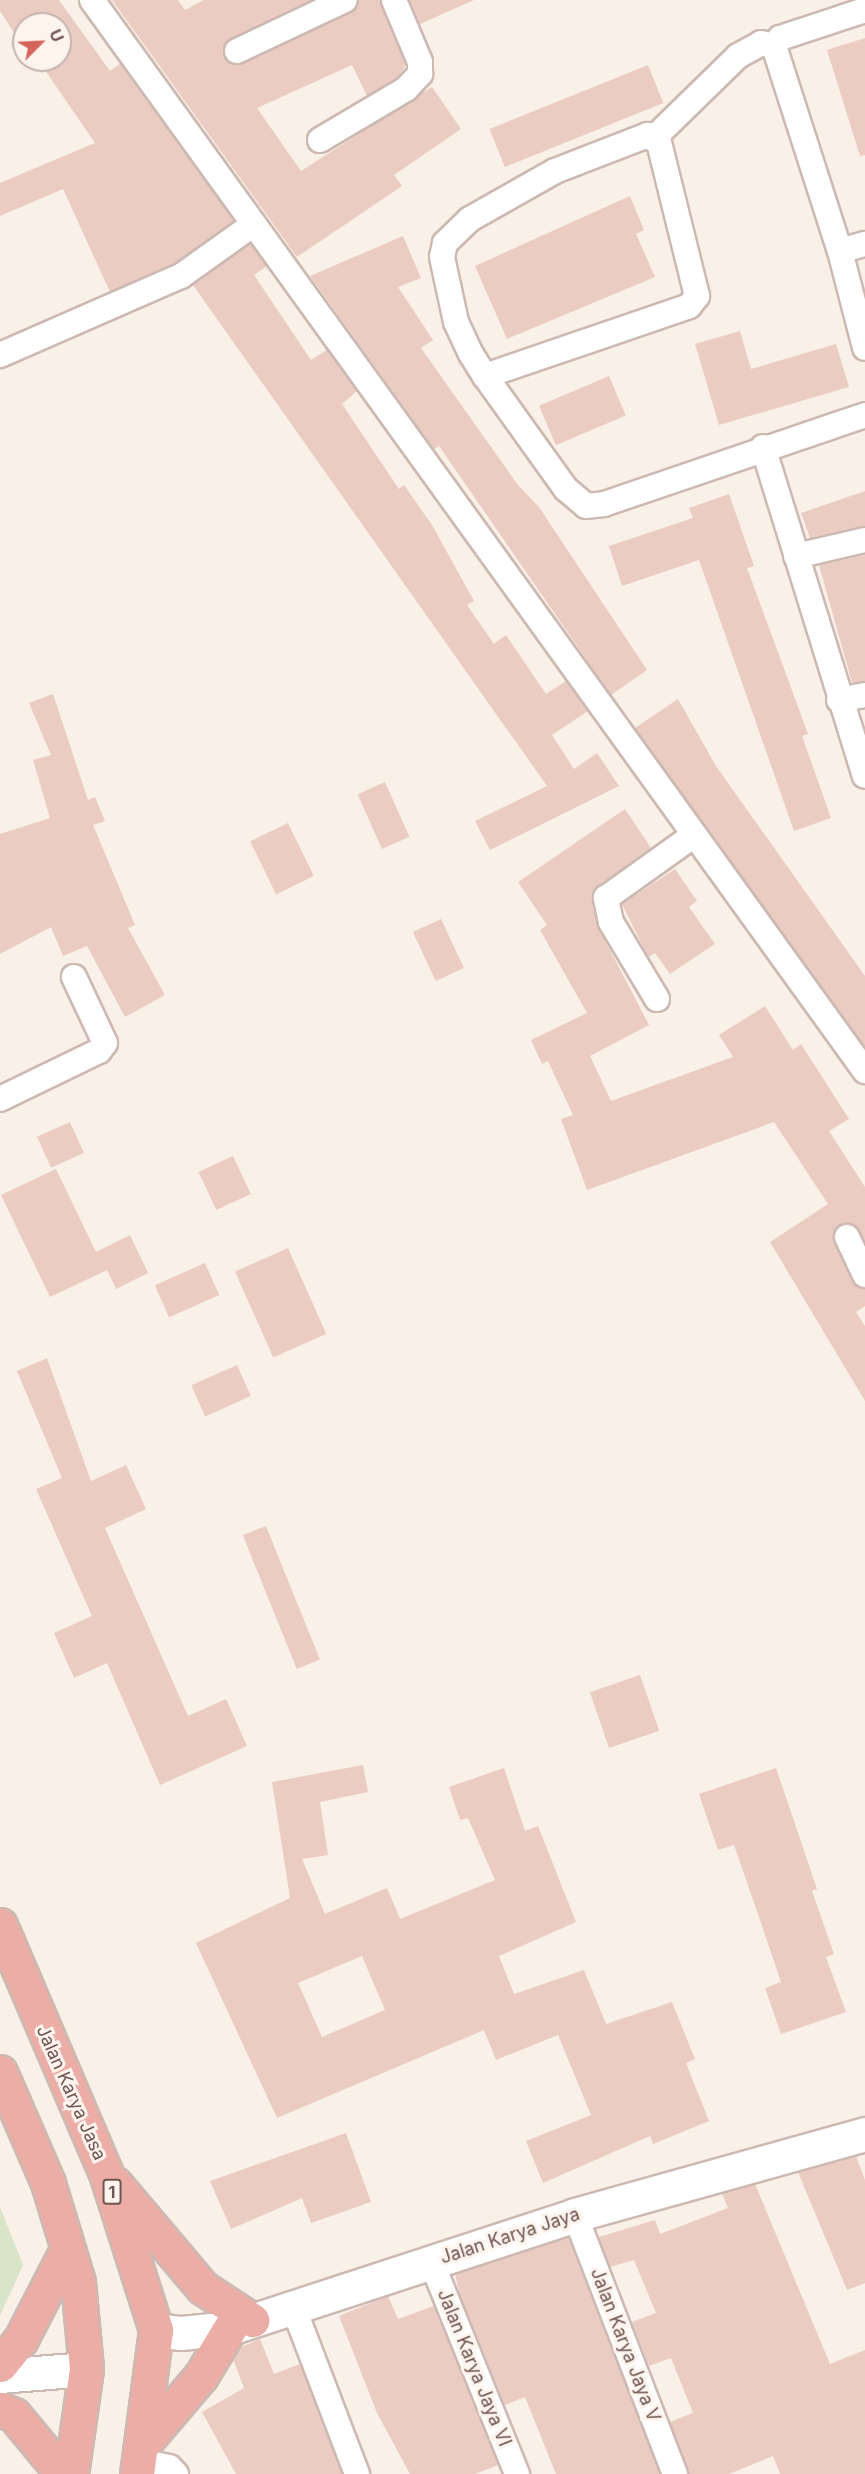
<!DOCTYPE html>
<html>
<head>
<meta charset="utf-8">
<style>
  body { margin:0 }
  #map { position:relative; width:865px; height:2474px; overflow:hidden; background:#f9f0e7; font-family:Inter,sans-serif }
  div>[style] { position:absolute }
  .green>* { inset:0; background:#d8e5c8 }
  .building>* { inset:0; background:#ebccc3; transform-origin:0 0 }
  .roads { filter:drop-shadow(2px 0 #ccb9b2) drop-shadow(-2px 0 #ccb9b2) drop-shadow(0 2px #ccb9b2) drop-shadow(0 -2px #ccb9b2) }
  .street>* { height:24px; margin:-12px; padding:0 12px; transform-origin:12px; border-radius:12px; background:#fff }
  .secondary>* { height:33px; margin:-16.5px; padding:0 16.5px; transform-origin:16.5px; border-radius:16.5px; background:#fff }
  .highway>* { height:33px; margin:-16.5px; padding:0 16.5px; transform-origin:16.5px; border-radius:16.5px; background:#ecada6 }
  span { translate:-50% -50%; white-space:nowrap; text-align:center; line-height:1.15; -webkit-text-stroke:6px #fdf4ed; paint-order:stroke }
  .shield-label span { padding:2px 4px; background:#fdf4ed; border:2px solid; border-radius:4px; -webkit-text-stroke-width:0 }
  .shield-label { font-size:16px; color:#70554f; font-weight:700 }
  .street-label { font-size:18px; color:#70554f }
  .north { position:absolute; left:12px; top:12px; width:60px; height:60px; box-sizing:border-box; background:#fdf4ed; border:2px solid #c5b4ae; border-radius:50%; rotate:66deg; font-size:16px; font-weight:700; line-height:24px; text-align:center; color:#70554f }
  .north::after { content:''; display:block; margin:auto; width:21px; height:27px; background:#d4645c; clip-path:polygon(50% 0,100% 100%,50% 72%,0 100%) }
</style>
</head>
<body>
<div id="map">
  <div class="green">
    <div style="clip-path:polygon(0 2207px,23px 2265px,0 2316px)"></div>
  </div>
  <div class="building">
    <div style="clip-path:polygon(0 0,59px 0,110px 71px,120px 64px,234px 221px,174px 264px,110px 292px,63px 189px,0 216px,0 183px,95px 143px,38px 60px,60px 60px,60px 24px,24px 24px,24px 48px,0 11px)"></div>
    <div style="clip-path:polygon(112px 0,178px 0,185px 10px,204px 0,312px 0,226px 42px,224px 58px,236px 65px,351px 13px,359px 0,380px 0,406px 65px,397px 78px,367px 96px,352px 65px,257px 108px,301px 171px,432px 87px,461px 129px,394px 175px,402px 186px,297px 257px)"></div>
    <div style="clip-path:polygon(409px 0,474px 0,420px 24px)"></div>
    <div style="clip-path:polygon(865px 38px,865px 155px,860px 156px,827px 50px)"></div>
    <div style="left:648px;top:65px;width:41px;height:171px;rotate:68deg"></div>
    <div style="clip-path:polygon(630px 196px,644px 230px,636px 234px,655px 277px,507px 339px,475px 266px)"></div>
    <div style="clip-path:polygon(403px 236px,421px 278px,398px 287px,433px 340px,421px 348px,518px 485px,539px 507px,647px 670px,611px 695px,439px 446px,434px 449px,310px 276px)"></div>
    <div style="clip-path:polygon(250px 244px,267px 266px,254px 275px,311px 360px,327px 350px,357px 391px,342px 404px,399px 489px,404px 485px,432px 525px,474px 601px,467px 605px,494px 644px,506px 635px,546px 694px,566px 681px,588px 711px,552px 735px,574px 769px,597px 753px,619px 786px,490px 850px,475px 821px,547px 786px,193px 285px)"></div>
    <div style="clip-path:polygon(740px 331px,751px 369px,836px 344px,849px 387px,719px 425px,695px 344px)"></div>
    <div style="left:609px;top:376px;width:43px;height:76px;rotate:67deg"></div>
    <div style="clip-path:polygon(865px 491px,865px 526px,810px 538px,801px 513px)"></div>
    <div style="clip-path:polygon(729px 494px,754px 566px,747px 568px,808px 734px,802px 736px,831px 818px,794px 831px,699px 560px,622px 586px,609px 546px,693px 518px,689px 508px)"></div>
    <div style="clip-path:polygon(865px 555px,865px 681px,852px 683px,819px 565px)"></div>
    <div style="clip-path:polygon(53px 694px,88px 800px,95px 797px,105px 821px,93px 825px,135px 925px,128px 928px,165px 995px,125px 1017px,87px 946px,63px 956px,51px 927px,0 954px,0 834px,50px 818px,33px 760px,51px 755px,29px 703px)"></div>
    <div style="clip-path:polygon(678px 699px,716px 766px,865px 976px,865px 1047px,635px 728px)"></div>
    <div style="left:385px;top:782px;width:60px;height:30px;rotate:66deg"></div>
    <div style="clip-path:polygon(625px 809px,651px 848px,598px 886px,592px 901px,599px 929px,649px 1025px,590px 1056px,611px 1101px,733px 1057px,719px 1035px,765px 1006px,793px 1050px,801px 1044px,849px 1119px,829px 1131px,865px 1187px,865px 1242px,849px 1223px,836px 1228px,833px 1236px,852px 1281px,865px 1289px,865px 1306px,856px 1312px,865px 1326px,865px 1401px,770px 1242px,828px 1204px,774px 1122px,587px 1190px,561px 1119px,573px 1115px,548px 1061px,542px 1064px,531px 1040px,587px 1013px,540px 930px,547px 925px,518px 882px)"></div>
    <div style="left:288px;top:823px;width:59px;height:42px;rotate:64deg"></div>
    <div style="clip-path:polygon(675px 869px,697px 901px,689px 907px,715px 944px,670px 974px,655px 953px,648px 957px,622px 904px)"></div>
    <div style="left:441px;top:919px;width:54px;height:31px;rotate:65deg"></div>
    <div style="left:70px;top:1122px;width:34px;height:36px;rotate:66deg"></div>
    <div style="left:233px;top:1156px;width:42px;height:38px;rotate:65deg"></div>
    <div style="clip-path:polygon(56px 1169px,96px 1252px,130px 1235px,148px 1273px,116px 1289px,107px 1270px,50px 1297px,1px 1195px)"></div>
    <div style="left:288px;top:1248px;width:94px;height:58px;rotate:66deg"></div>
    <div style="left:205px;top:1263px;width:35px;height:55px;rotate:66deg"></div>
    <div style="clip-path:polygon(47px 1358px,91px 1481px,126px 1465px,146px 1509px,105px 1528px,188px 1716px,226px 1699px,247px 1746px,160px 1785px,107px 1663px,74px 1678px,54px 1633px,92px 1616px,36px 1489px,62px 1478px,17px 1371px)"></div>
    <div style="left:237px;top:1365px;width:34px;height:50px;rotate:66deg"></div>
    <div style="left:266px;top:1526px;width:144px;height:25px;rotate:68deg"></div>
    <div style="left:640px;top:1675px;width:59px;height:53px;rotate:71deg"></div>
    <div style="clip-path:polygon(evenodd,363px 1765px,368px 1792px,320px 1802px,328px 1855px,302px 1859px,325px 1914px,387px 1888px,400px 1919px,495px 1880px,468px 1818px,460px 1820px,449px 1787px,504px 1768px,525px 1831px,538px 1826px,576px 1922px,499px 1956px,514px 1994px,584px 1970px,606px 2024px,672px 2002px,695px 2059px,686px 2063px,709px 2121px,653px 2144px,650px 2136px,543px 2183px,526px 2141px,591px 2115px,558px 2035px,496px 2060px,484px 2030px,277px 2118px,196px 1943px,290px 1898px,272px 1782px,363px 1765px,362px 1956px,385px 2010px,322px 2037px,298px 1983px,362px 1956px)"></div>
    <div style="clip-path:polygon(776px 1768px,817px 1889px,812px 1891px,834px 1954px,826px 1957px,846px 2012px,781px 2034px,765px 1988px,781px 1982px,760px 1920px,734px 1845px,718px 1850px,699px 1794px)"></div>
    <div style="clip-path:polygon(346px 2133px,371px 2202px,311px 2223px,302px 2198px,231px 2229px,210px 2181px)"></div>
    <div style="clip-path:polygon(856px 2156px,865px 2180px,865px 2283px,847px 2290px,798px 2172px)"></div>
    <div style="clip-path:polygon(755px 2184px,830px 2364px,865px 2350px,865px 2474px,780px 2474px,773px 2456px,729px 2474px,689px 2474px,670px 2422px,693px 2413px,671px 2358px,649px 2366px,632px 2322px,656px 2313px,634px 2260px,610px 2267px,599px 2237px,655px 2220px,660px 2234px,728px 2208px,722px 2193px)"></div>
    <div style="clip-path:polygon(568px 2237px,660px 2474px,556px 2474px,525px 2397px,505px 2405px,460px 2296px,455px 2274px)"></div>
    <div style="clip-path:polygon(388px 2296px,398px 2319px,434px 2306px,498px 2465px,475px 2474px,410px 2474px,377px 2413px,339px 2316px)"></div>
    <div style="clip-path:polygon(260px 2339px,274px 2374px,300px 2364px,342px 2474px,236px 2474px,202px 2412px,244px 2388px,233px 2359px,241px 2347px)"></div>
  </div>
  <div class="roads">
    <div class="street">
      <div style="left:92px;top:0;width:1321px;rotate:54.18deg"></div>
      <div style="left:865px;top:10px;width:89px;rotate:161.8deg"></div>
      <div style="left:780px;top:38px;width:10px;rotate:127deg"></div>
      <div style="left:774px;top:46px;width:215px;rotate:72.2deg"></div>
      <div style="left:840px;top:251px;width:100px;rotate:75.5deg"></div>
      <div style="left:237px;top:51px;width:119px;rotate:-25.3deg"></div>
      <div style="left:655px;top:137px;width:116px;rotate:-44.3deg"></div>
      <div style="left:738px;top:56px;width:26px;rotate:-29deg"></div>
      <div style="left:761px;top:43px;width:13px;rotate:13deg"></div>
      <div style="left:320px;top:140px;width:100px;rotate:-30.7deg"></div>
      <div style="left:406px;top:89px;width:21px;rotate:-47deg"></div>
      <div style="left:420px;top:74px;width:12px;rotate:-90deg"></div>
      <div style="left:420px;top:62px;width:67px;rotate:-112.8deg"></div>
      <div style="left:840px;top:251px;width:26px;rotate:-16deg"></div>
      <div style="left:0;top:355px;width:197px;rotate:-23.6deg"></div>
      <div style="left:181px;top:276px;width:86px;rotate:-35.5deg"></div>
      <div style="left:485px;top:376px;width:216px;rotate:-18.9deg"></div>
      <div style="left:689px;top:306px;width:13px;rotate:-51deg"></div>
      <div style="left:697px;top:296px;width:158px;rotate:-103.9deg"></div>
      <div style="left:659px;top:143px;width:14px;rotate:-144deg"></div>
      <div style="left:648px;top:135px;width:100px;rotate:158.8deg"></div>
      <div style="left:555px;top:171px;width:98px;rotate:150.5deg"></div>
      <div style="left:470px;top:219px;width:35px;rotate:136deg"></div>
      <div style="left:445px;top:243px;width:14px;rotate:102deg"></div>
      <div style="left:442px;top:257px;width:66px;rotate:77.8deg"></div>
      <div style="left:456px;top:322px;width:35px;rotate:65deg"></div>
      <div style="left:471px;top:354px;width:26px;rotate:58deg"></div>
      <div style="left:485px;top:376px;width:139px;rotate:54.4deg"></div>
      <div style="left:566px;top:489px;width:26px;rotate:40deg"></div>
      <div style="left:586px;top:506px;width:18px;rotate:-6deg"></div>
      <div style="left:604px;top:504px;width:276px;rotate:-18.8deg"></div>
      <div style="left:763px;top:447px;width:344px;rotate:72.8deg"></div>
      <div style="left:796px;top:556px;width:71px;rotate:-13.1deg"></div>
      <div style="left:839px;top:700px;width:26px;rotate:-11deg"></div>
      <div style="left:657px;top:999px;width:90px;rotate:-120.9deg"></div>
      <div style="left:611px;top:922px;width:25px;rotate:-102deg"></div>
      <div style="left:606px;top:898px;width:108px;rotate:-35.6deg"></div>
      <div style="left:0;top:1099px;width:110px;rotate:-25.9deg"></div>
      <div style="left:99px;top:1051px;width:10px;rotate:-53deg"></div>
      <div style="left:105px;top:1043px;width:73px;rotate:-115.2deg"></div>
      <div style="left:847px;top:1237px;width:42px;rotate:64.7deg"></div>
      <div style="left:575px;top:2215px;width:278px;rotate:68.9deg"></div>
      <div style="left:431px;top:2261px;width:230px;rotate:68deg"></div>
      <div style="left:294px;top:2309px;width:177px;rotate:69.1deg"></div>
      <div style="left:139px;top:2461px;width:31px;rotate:11deg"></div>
      <div style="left:169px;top:2467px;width:10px;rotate:45deg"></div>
    </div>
    <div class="secondary">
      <div style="left:156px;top:2330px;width:25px;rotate:7deg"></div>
      <div style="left:181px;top:2333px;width:49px;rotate:-5.8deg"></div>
      <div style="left:230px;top:2328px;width:363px;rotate:-18.1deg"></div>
      <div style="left:575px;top:2215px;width:301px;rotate:-15.6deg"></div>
      <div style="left:0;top:2376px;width:86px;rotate:-4.7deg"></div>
    </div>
    <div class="highway">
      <div style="left:0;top:1925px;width:270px;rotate:66.9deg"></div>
      <div style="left:106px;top:2173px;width:165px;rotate:72.3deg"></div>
      <div style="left:156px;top:2330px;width:145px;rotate:97.5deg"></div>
      <div style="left:0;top:2072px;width:121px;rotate:66.6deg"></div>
      <div style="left:48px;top:2183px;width:103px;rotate:73.1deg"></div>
      <div style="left:78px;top:2282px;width:87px;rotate:84.7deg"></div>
      <div style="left:86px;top:2369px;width:106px;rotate:98.1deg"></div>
      <div style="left:115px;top:2184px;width:136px;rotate:49.8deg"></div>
      <div style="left:203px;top:2288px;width:59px;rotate:33.1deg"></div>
      <div style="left:0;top:2365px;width:33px;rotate:-51deg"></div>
      <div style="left:21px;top:2339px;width:100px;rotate:-62.7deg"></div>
      <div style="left:0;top:2409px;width:15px;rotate:23deg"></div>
      <div style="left:14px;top:2415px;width:77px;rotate:50.3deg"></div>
      <div style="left:142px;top:2445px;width:91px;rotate:-49.5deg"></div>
      <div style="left:201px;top:2376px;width:56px;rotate:-58.9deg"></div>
    </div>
  </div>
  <div class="shield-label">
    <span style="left:112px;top:2192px">1</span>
  </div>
  <div class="street-label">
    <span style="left:71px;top:2093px;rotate:66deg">Jalan Karya Jasa</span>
    <span style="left:510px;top:2236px;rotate:-18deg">Jalan Karya Jaya</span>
    <span style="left:625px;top:2345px;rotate:69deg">Jalan Karya Jaya V</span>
    <span style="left:474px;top:2368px;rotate:68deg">Jalan Karya Jaya VI</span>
  </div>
  <div class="north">U</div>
</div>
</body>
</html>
